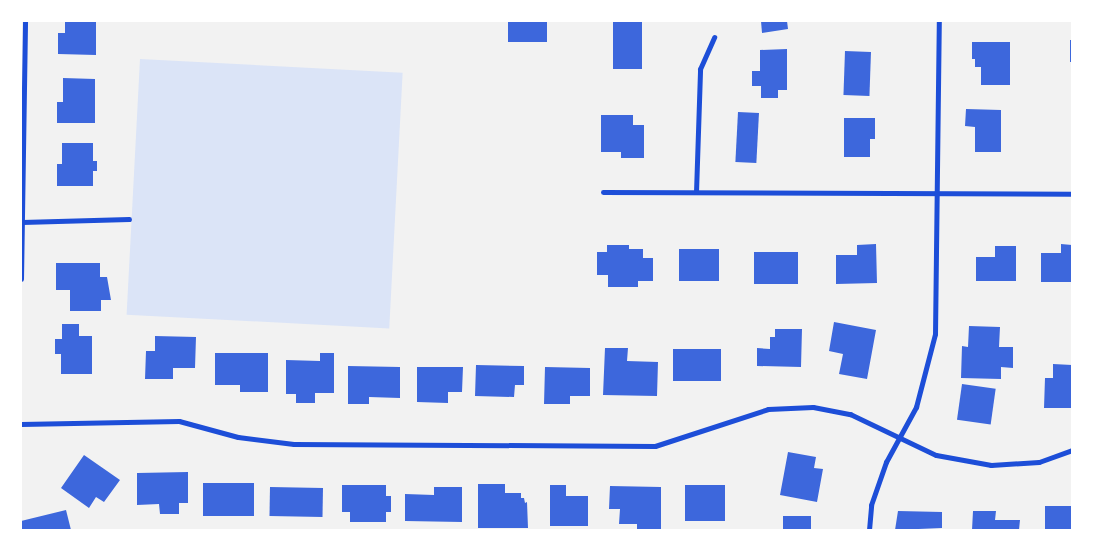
<!DOCTYPE html>
<html>
<head>
<meta charset="utf-8">
<style>
  body { margin:0 }
  #map { position:relative; width:1093px; height:551px; overflow:hidden; background:#f2f2f2; font-family:"Public Sans",sans-serif }
  div>[style] { position:absolute }
  .green>* { inset:0; background:#dbe4f7; transform-origin:0 0 }
  .building>* { inset:0; background:#3d67dc; transform-origin:0 0 }
  .minor>* { height:5px; margin:-2.5px; padding:0 2.5px; transform-origin:2.5px; border-radius:2.5px; background:#1d4ed8 }
  span { translate:-50% -50%; white-space:nowrap; text-align:center; line-height:1.15; -webkit-text-stroke:5px #fff; paint-order:stroke }
  .frame { position:absolute; inset:0; border:22px solid #fff; pointer-events:none }
</style>
</head>
<body>
<div id="map">
  <div class="green">
    <div style="left:140px;top:59px;width:263px;height:256px;rotate:3deg"></div>
  </div>
  <div class="building">
    <div style="clip-path:polygon(65px 21px,96px 21px,96px 55px,58px 54px,58px 33px,65px 33px)"></div>
    <div style="left:508px;top:21px;width:39px;height:21px"></div>
    <div style="left:613px;top:21px;width:29px;height:48px"></div>
    <div style="clip-path:polygon(761px 21px,787px 21px,788px 29px,762px 33px)"></div>
    <div style="left:1070px;top:40px;width:2px;height:22px"></div>
    <div style="clip-path:polygon(972px 42px,1010px 42px,1010px 85px,981px 85px,981px 67px,975px 67px,975px 59px,972px 59px)"></div>
    <div style="clip-path:polygon(787px 49px,787px 90px,778px 90px,778px 98px,761px 98px,761px 86px,752px 86px,752px 71px,760px 71px,760px 50px)"></div>
    <div style="left:845px;top:51px;width:26px;height:44px;rotate:2deg"></div>
    <div style="clip-path:polygon(63px 78px,95px 79px,95px 123px,57px 123px,57px 102px,63px 102px)"></div>
    <div style="clip-path:polygon(966px 109px,1001px 110px,1001px 152px,975px 152px,975px 127px,965px 126px)"></div>
    <div style="left:738px;top:112px;width:21px;height:50px;rotate:3deg"></div>
    <div style="clip-path:polygon(601px 115px,633px 115px,633px 125px,644px 125px,644px 158px,621px 158px,621px 152px,601px 152px)"></div>
    <div style="clip-path:polygon(844px 118px,875px 118px,875px 139px,870px 139px,870px 157px,844px 157px)"></div>
    <div style="clip-path:polygon(62px 143px,93px 143px,93px 161px,97px 161px,97px 171px,93px 171px,93px 186px,57px 186px,57px 164px,62px 164px)"></div>
    <div style="clip-path:polygon(876px 244px,877px 283px,836px 284px,836px 255px,857px 255px,857px 245px)"></div>
    <div style="clip-path:polygon(1061px 244px,1072px 245px,1072px 282px,1041px 282px,1041px 253px,1061px 253px)"></div>
    <div style="clip-path:polygon(607px 245px,629px 245px,629px 249px,643px 249px,643px 258px,653px 258px,653px 281px,638px 281px,638px 287px,608px 287px,608px 275px,597px 275px,597px 252px,607px 252px)"></div>
    <div style="clip-path:polygon(995px 246px,1016px 246px,1016px 281px,976px 281px,976px 257px,995px 257px)"></div>
    <div style="left:679px;top:249px;width:40px;height:32px"></div>
    <div style="left:754px;top:252px;width:44px;height:32px"></div>
    <div style="clip-path:polygon(56px 263px,100px 263px,100px 277px,107px 277px,111px 300px,101px 300px,101px 311px,70px 311px,70px 290px,56px 290px)"></div>
    <div style="clip-path:polygon(834px 322px,876px 330px,867px 379px,839px 374px,843px 354px,829px 351px)"></div>
    <div style="clip-path:polygon(62px 324px,79px 324px,79px 336px,92px 336px,92px 374px,61px 374px,61px 354px,55px 354px,55px 339px,62px 339px)"></div>
    <div style="clip-path:polygon(969px 326px,1000px 327px,999px 347px,1013px 347px,1013px 368px,1001px 367px,1001px 379px,961px 378px,962px 346px,968px 347px)"></div>
    <div style="clip-path:polygon(775px 329px,802px 329px,801px 367px,757px 366px,757px 348px,770px 349px,770px 337px,775px 337px)"></div>
    <div style="clip-path:polygon(155px 336px,196px 337px,195px 368px,173px 368px,173px 379px,145px 379px,146px 351px,155px 351px)"></div>
    <div style="clip-path:polygon(605px 348px,628px 348px,627px 361px,658px 362px,657px 396px,603px 395px)"></div>
    <div style="left:673px;top:349px;width:48px;height:32px"></div>
    <div style="clip-path:polygon(215px 353px,268px 353px,268px 392px,240px 392px,240px 385px,215px 385px)"></div>
    <div style="clip-path:polygon(320px 353px,334px 353px,334px 393px,315px 393px,315px 403px,296px 403px,296px 394px,286px 394px,286px 360px,320px 361px)"></div>
    <div style="clip-path:polygon(1053px 364px,1072px 365px,1072px 408px,1044px 408px,1045px 378px,1053px 378px)"></div>
    <div style="clip-path:polygon(476px 365px,524px 366px,524px 385px,515px 385px,514px 397px,475px 396px)"></div>
    <div style="clip-path:polygon(348px 366px,400px 367px,400px 398px,369px 397px,369px 404px,348px 404px)"></div>
    <div style="clip-path:polygon(417px 367px,463px 367px,462px 392px,448px 392px,448px 403px,417px 402px)"></div>
    <div style="clip-path:polygon(545px 367px,590px 368px,590px 396px,570px 396px,570px 404px,544px 404px)"></div>
    <div style="left:962px;top:384px;width:34px;height:36px;rotate:8deg"></div>
    <div style="clip-path:polygon(788px 452px,816px 457px,814px 468px,823px 469px,817px 502px,780px 495px)"></div>
    <div style="clip-path:polygon(84px 455px,120px 480px,104px 502px,96px 497px,89px 508px,61px 488px)"></div>
    <div style="clip-path:polygon(188px 472px,188px 503px,179px 503px,179px 514px,160px 514px,159px 504px,137px 505px,137px 473px)"></div>
    <div style="left:203px;top:483px;width:51px;height:33px"></div>
    <div style="clip-path:polygon(478px 484px,505px 484px,505px 493px,521px 493px,521px 498px,524px 498px,525px 503px,527px 502px,528px 528px,478px 528px)"></div>
    <div style="clip-path:polygon(342px 485px,386px 485px,386px 496px,391px 496px,391px 512px,386px 512px,386px 522px,350px 522px,350px 512px,342px 512px)"></div>
    <div style="clip-path:polygon(550px 485px,566px 485px,566px 496px,588px 496px,588px 526px,550px 526px)"></div>
    <div style="left:685px;top:485px;width:40px;height:36px"></div>
    <div style="clip-path:polygon(610px 486px,661px 487px,661px 530px,637px 530px,637px 524px,619px 524px,620px 509px,609px 509px)"></div>
    <div style="left:270px;top:487px;width:53px;height:29px;rotate:1deg"></div>
    <div style="clip-path:polygon(434px 487px,462px 487px,462px 522px,405px 521px,405px 494px,434px 495px)"></div>
    <div style="left:1045px;top:506px;width:27px;height:24px"></div>
    <div style="clip-path:polygon(66px 510px,71px 530px,22px 530px,21px 521px)"></div>
    <div style="clip-path:polygon(898px 511px,942px 512px,942px 528px,895px 530px)"></div>
    <div style="clip-path:polygon(973px 511px,996px 511px,995px 520px,1020px 520px,1019px 530px,972px 530px)"></div>
    <div style="left:783px;top:516px;width:28px;height:14px"></div>
  </div>
  <div class="minor">
    <div style="left:603px;top:192px;width:469px;rotate:0.2deg"></div>
    <div style="left:696px;top:192px;width:123px;rotate:-88.1deg"></div>
    <div style="left:700px;top:69px;width:35px;rotate:-66deg"></div>
    <div style="left:22px;top:222px;width:107px;rotate:-1.6deg"></div>
    <div style="left:21px;top:279px;width:258px;rotate:-89.1deg"></div>
    <div style="left:21px;top:424px;width:158px;rotate:-1.1deg"></div>
    <div style="left:179px;top:421px;width:61px;rotate:15.2deg"></div>
    <div style="left:238px;top:437px;width:56px;rotate:7.1deg"></div>
    <div style="left:294px;top:444px;width:361px;rotate:0.3deg"></div>
    <div style="left:655px;top:446px;width:119px;rotate:-18.1deg"></div>
    <div style="left:768px;top:409px;width:45px;rotate:-2.5deg"></div>
    <div style="left:813px;top:407px;width:38px;rotate:11deg"></div>
    <div style="left:850px;top:414px;width:95px;rotate:25.5deg"></div>
    <div style="left:936px;top:455px;width:56px;rotate:10.3deg"></div>
    <div style="left:991px;top:465px;width:48px;rotate:-3.6deg"></div>
    <div style="left:1039px;top:462px;width:35px;rotate:-20deg"></div>
    <div style="left:869px;top:530px;width:25px;rotate:-85deg"></div>
    <div style="left:871px;top:505px;width:46px;rotate:-70.8deg"></div>
    <div style="left:886px;top:462px;width:63px;rotate:-61.4deg"></div>
    <div style="left:916px;top:407px;width:75px;rotate:-75.4deg"></div>
    <div style="left:935px;top:334px;width:313px;rotate:-89.3deg"></div>
  </div>
  <div class="frame"></div>
</div>
</body>
</html>
